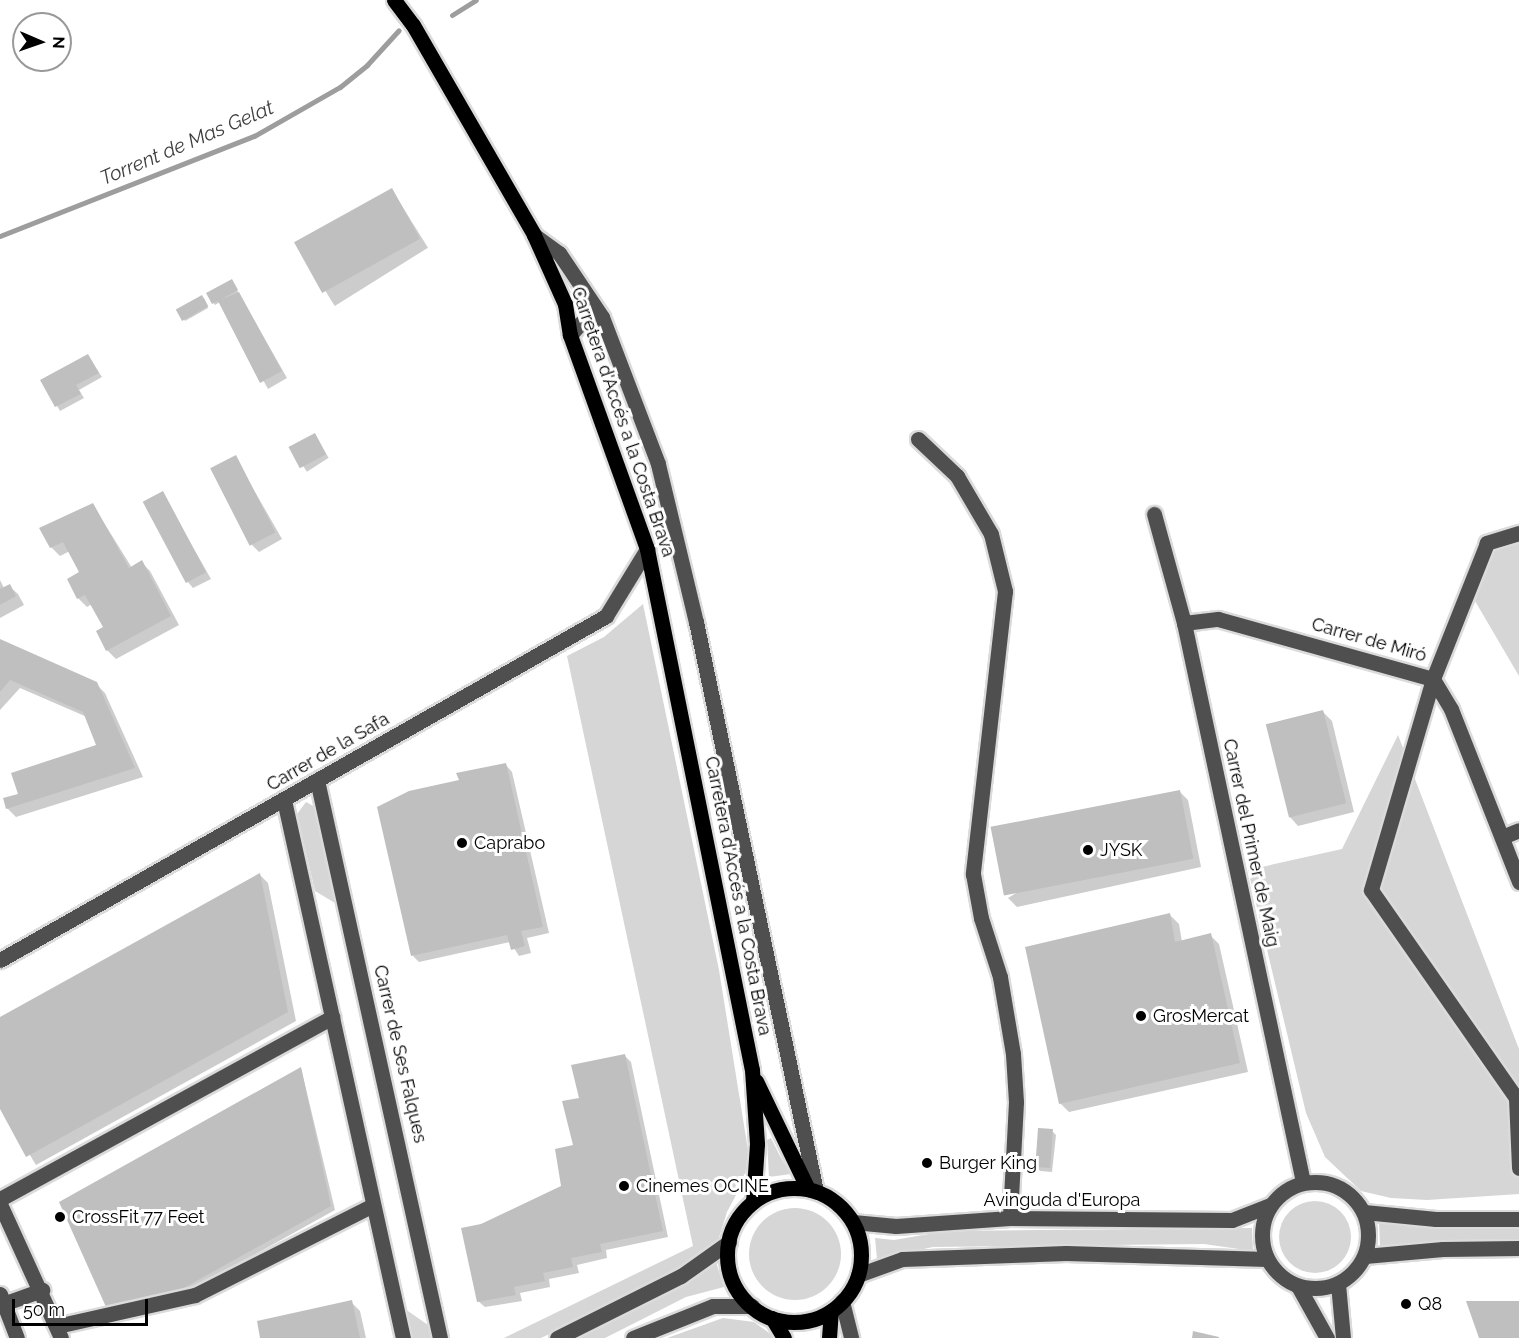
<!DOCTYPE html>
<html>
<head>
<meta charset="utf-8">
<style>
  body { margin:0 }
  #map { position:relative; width:1519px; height:1338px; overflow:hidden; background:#fff; font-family:Raleway,sans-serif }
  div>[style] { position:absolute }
  .green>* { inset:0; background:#d6d6d6 }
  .round { border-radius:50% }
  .shadow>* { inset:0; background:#0003; transform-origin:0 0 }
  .stream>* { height:5px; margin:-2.5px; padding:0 2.5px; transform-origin:2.5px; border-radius:2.5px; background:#9d9d9d }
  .building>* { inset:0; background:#bfbfbf; transform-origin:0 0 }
  .roads { filter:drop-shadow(2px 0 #dbdbdb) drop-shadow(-2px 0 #dbdbdb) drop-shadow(0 2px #dbdbdb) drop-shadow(0 -2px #dbdbdb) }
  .minor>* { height:15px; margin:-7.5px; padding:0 7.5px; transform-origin:7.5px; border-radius:7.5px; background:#4f4f4f }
  .minor>.ring { margin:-7.5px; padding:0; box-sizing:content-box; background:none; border:15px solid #4f4f4f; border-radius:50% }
  .major>* { height:15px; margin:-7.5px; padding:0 7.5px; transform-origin:7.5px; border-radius:7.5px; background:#000 }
  .major>.ring { margin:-7.5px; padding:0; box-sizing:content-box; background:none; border:15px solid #000; border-radius:50% }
  .dots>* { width:16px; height:16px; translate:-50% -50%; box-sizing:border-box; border:3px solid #fff; border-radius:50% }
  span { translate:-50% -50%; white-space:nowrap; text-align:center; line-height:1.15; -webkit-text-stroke:6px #fff; paint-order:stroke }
  .street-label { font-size:18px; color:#000 }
  .poi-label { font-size:18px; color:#000 }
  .left { translate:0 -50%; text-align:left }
  .water-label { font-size:20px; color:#3e3e3e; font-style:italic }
  .north { position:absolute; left:12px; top:12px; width:60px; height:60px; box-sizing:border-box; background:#fff; border:2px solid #999; border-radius:50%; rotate:92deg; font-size:16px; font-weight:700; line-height:24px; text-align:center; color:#000 }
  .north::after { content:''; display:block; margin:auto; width:21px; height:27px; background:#000; clip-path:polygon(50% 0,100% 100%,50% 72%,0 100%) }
  .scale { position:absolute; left:12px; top:1299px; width:136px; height:27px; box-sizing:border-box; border:3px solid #000; border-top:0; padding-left:8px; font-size:18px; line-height:21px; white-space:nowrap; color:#000; -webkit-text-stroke:4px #fff; paint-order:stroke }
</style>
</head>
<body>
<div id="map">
  <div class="green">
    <div style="clip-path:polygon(1519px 523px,1519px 676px,1475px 601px,1499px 538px)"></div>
    <div style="clip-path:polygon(643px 604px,719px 970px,748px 1150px,745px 1178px,727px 1212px,717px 1244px,675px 1274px,541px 1338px,504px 1338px,693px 1246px,567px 656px,604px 637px)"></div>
    <div style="clip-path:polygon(1398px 735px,1519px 1049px,1519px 1194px,1427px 1200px,1391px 1198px,1361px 1191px,1325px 1157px,1306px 1113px,1248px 870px,1342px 849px)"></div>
    <div style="clip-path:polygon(306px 802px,319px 809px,340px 906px,315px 891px,297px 814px)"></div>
    <div style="clip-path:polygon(771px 1138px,780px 1156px,791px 1174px,769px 1177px,767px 1140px)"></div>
    <div class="round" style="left:1279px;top:1201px;width:72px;height:72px"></div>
    <div class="round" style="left:749px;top:1208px;width:92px;height:92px"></div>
    <div style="clip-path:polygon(1379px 1222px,1427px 1228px,1519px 1227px,1519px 1242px,1380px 1245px)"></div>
    <div style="clip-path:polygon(1252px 1228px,1253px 1251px,1204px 1244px,933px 1247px,877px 1259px,875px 1238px,894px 1240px,946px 1231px)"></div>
    <div style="clip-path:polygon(715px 1259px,724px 1287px,686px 1297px,605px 1338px,576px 1338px,684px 1284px)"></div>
    <div style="clip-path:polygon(405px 1309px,431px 1327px,434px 1338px,411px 1338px)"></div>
    <div style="clip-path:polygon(723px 1318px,754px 1322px,776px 1338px,667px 1338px)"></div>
  </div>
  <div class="shadow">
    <div style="left:392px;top:190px;width:68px;height:110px;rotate:58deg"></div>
    <div style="clip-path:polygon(233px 283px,287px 378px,268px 389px,220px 302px,215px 305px,208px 294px)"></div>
    <div style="clip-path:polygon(204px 298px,208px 308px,185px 321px,184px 319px)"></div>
    <div style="clip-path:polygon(88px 356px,102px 377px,79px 390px,84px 398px,60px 411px,42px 380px)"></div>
    <div style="left:314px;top:435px;width:27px;height:26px;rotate:57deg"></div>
    <div style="clip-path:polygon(235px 457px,282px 539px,259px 552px,252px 545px)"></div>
    <div style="clip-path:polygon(162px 493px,211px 579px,193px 588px,187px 581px)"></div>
    <div style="clip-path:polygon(93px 505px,132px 568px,141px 562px,150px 571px,179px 625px,116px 659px,107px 650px,105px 627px,92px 604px,87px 607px,78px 598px,81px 573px,70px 551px,60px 556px,51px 547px)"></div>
    <div style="clip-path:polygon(0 580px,4px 588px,9px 586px,18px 594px,24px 605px,0 618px)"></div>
    <div style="clip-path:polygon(0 641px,96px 684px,105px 693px,143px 777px,16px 817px,7px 808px,20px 795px,98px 746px,87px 717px,20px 688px,0 710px)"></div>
    <div style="clip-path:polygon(1323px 712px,1332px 721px,1354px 812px,1298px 826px,1290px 817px)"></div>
    <div style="clip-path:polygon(506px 765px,512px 772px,549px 933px,527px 938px,531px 953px,519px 956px,510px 942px,419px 962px,413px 956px)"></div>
    <div style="clip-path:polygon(1179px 791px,1188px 800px,1201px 867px,1017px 907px,1008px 898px)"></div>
    <div style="clip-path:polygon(260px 875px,268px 883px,296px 1021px,36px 1165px,0 1106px,0 1018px)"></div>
    <div style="clip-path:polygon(1170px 915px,1179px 924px,1182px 942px,1210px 935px,1219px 944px,1248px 1072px,1069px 1112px,1060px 1103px)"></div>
    <div style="clip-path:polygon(625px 1056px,631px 1062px,668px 1237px,606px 1250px,607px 1258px,577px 1265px,579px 1273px,549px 1279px,550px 1287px,520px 1293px,522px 1301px,485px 1307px,478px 1301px,482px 1226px,563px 1187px,574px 1146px,581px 1100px)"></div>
    <div style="clip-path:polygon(301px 1068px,335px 1210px,186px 1293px,111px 1310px,107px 1306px)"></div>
    <div style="clip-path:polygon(1052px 1131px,1056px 1135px,1052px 1172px,1040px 1171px,1036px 1167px)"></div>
    <div style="clip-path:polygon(351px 1302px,360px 1311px,366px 1338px,262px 1338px)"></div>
  </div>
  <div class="stream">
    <div style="left:452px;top:15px;width:28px;rotate:-32deg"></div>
    <div style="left:0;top:236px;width:273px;rotate:-21.5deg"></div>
    <div style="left:254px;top:136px;width:99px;rotate:-29.7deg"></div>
    <div style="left:340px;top:87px;width:35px;rotate:-39deg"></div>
    <div style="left:367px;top:65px;width:47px;rotate:-47.6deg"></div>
  </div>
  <div class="building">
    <div style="left:392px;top:188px;width:58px;height:112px;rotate:61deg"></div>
    <div style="clip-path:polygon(232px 279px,238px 290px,220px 300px,239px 292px,282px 371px,260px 383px,218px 301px,212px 304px,206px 293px)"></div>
    <div style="left:202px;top:295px;width:13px;height:30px;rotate:61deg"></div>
    <div style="clip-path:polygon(88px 354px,99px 373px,76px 385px,81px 394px,55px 407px,40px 380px)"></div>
    <div style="left:315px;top:433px;width:24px;height:30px;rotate:62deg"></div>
    <div style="left:236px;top:455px;width:87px;height:29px;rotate:63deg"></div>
    <div style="left:163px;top:491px;width:92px;height:23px;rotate:62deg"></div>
    <div style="clip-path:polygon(93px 503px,129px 568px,142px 560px,171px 616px,106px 651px,96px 631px,103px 627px,85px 595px,77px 599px,67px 579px,79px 572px,63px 542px,50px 548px,39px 528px)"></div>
    <div style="clip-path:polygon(10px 584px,16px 596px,0 605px,0 589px)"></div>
    <div style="clip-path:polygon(0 639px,97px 682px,135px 768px,6px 809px,3px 798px,18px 794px,11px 773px,96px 745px,83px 712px,10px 680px,0 692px)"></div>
    <div style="left:1323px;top:710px;width:96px;height:59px;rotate:76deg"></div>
    <div style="clip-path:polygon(506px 763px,543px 927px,521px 931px,525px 946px,511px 950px,507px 935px,411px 956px,377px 807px,409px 791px,459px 780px,456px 773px)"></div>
    <div style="left:1180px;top:790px;width:70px;height:193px;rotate:79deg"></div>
    <div style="clip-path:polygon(260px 873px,288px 1012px,26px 1157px,0 1109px,0 1017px)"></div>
    <div style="clip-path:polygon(1170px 913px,1175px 942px,1211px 933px,1240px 1063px,1059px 1104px,1025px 947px)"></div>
    <div style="clip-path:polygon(625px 1054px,663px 1231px,600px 1244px,602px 1252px,571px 1258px,573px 1267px,543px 1273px,545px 1281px,514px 1287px,516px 1295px,477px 1302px,461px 1228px,481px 1224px,561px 1186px,555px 1149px,573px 1145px,562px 1101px,579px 1098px,571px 1065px)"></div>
    <div style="clip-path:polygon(301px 1067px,331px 1206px,182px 1289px,106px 1307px,59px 1202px)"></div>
    <div style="left:1038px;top:1128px;width:15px;height:39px;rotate:4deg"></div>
    <div style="clip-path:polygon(352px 1300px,360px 1338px,260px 1338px,257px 1321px)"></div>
    <div style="clip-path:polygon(1466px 1301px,1519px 1301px,1519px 1338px,1479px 1338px)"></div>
    <div style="clip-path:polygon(1193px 1331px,1219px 1337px,1219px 1338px,1192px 1338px)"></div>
  </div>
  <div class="roads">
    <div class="minor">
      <div style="left:534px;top:235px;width:31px;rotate:36deg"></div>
      <div style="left:559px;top:253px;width:77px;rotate:56.1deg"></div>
      <div style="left:602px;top:317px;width:157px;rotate:69.1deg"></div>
      <div style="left:658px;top:464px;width:163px;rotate:76.5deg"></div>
      <div style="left:696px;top:622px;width:582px;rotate:78.09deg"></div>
      <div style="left:570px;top:335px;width:25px;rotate:-48deg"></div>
      <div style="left:587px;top:316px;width:15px;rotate:4deg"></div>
      <div style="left:918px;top:439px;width:54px;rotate:43.5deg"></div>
      <div style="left:957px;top:476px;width:67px;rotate:59.6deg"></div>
      <div style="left:991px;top:534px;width:59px;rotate:76.2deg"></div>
      <div style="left:1005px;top:591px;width:285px;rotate:96.5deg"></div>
      <div style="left:973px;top:874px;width:45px;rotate:79.7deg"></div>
      <div style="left:981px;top:918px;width:62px;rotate:72.1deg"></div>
      <div style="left:1000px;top:977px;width:78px;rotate:80.4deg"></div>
      <div style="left:1013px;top:1054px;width:48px;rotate:86.4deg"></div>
      <div style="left:1016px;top:1102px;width:116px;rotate:93deg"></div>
      <div style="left:1154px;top:514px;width:113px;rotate:74.6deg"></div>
      <div style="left:1184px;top:623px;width:572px;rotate:77.98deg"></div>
      <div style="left:1519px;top:533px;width:34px;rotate:163deg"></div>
      <div style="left:1487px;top:543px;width:146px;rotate:111.7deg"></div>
      <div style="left:1433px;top:679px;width:220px;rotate:106.4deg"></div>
      <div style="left:1371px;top:890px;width:254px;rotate:55.1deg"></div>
      <div style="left:1516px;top:1098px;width:70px;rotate:87.5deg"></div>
      <div style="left:1184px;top:623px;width:34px;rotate:-7deg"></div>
      <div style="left:1218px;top:619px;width:223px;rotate:15.6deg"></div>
      <div style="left:1433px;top:679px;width:35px;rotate:59deg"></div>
      <div style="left:1451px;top:709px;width:186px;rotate:68.5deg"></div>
      <div style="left:317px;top:780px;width:571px;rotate:77.57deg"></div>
      <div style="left:284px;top:800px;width:551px;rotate:77.53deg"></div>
      <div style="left:1502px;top:837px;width:18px;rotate:-22deg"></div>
      <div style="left:0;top:960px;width:697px;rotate:-29.58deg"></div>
      <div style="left:606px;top:616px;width:79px;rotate:-58.5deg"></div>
      <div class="ring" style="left:1262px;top:1182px;width:91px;height:91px"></div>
      <div style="left:0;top:1199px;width:379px;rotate:-28.7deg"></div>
      <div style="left:0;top:1204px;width:147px;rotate:65.5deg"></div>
      <div style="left:1364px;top:1212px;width:72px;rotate:5.6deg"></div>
      <div style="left:1436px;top:1219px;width:83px"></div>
      <div style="left:853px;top:1222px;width:43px;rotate:5.3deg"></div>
      <div style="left:896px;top:1226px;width:114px;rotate:-4deg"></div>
      <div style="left:1010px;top:1218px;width:222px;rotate:0.5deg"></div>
      <div style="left:1232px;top:1220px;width:41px;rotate:-21.5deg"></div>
      <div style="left:1365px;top:1256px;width:78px;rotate:-5.1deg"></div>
      <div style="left:1443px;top:1249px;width:76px;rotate:-0.8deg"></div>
      <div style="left:858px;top:1275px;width:47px;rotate:-20deg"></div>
      <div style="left:902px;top:1259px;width:164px;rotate:-2.1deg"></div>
      <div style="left:1066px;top:1253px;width:201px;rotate:1.7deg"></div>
      <div style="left:1338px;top:1284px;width:54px;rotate:84.7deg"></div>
      <div style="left:1298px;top:1286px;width:60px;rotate:60.9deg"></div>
      <div style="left:0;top:1294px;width:47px;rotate:68.9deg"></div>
      <div style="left:842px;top:1301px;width:38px;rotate:76deg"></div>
      <div style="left:0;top:1305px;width:45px;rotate:-19.7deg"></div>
      <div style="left:57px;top:1326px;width:141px;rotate:-12.7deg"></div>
      <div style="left:195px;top:1295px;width:199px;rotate:-26.8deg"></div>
      <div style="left:557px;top:1338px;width:139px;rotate:-26.6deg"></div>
      <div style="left:681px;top:1276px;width:59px;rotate:-35.3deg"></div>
      <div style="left:633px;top:1338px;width:86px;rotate:-21.8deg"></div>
      <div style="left:713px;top:1306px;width:39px"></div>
    </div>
    <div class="major">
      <div style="left:394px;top:0;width:31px;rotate:53deg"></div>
      <div style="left:413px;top:25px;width:242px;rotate:60deg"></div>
      <div style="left:534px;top:235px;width:76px;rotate:65.8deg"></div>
      <div style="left:565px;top:304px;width:31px;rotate:81deg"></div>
      <div style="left:570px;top:335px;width:227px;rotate:70.2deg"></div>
      <div style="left:647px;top:549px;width:531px;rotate:78.61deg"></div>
      <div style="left:752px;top:1070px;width:74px;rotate:86.1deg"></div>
      <div style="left:757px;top:1144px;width:58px;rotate:93.9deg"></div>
      <div style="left:756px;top:1081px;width:120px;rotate:64.3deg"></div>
      <div class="ring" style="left:727px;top:1188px;width:119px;height:119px"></div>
      <div style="left:772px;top:1318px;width:23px;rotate:59deg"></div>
      <div style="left:829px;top:1338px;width:27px;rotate:-86deg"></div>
    </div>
  </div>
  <div class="dots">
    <div style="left:462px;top:843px;background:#000"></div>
    <div style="left:1088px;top:850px;background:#000"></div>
    <div style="left:1141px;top:1016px;background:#000"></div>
    <div style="left:927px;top:1163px;background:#000"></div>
    <div style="left:624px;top:1186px;background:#000"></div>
    <div style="left:60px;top:1217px;background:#000"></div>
    <div style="left:1406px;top:1304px;background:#000"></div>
  </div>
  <div class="street-label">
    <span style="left:623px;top:422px;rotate:71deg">Carretera d'Accés a la Costa Brava</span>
    <span style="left:1369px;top:640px;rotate:16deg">Carrer de Miró</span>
    <span style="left:328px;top:752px;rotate:-30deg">Carrer de la Safa</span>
    <span style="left:1251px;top:843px;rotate:78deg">Carrer del Primer de Maig</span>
    <span style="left:738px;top:896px;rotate:79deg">Carretera d'Accés a la Costa Brava</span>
    <span style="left:400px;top:1054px;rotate:77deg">Carrer de Ses Falques</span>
    <span style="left:1062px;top:1200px">Avinguda d'Europa</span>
  </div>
  <div class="poi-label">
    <span class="left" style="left:474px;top:843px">Caprabo</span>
    <span class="left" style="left:1100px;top:850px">JYSK</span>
    <span class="left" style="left:1153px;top:1016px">GrosMercat</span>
    <span class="left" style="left:939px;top:1163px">Burger King</span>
    <span class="left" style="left:636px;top:1186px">Cinemes OCINE</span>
    <span class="left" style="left:72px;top:1217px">CrossFit 77 Feet</span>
    <span class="left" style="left:1418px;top:1304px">Q8</span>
  </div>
  <div class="water-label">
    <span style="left:187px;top:143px;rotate:-23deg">Torrent de Mas Gelat</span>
  </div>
  <div class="north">N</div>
  <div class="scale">50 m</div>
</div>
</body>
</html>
